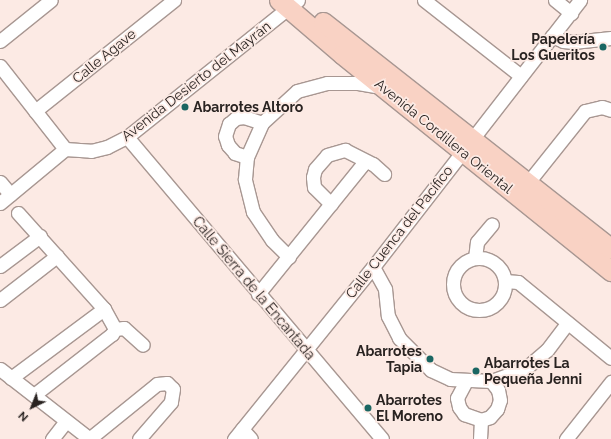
<!DOCTYPE html>
<html>
<head>
<meta charset="utf-8">
<style>
  body { margin:0 }
  #map { position:relative; width:611px; height:439px; overflow:hidden; background:#fceae4; font-family:Raleway,sans-serif }
  div>[style] { position:absolute }
  .roads { filter:drop-shadow(1px 0 #a89792) drop-shadow(-1px 0 #a89792) drop-shadow(0 1px #a89792) drop-shadow(0 -1px #a89792) }
  .street>* { height:13px; margin:-6.5px; padding:0 6.5px; transform-origin:6.5px; border-radius:6.5px; background:#fff }
  .street>.ring { margin:-6.5px; padding:0; box-sizing:content-box; background:none; border:13px solid #fff; border-radius:50% }
  .secondary>* { height:19px; margin:-9.5px; padding:0 9.5px; transform-origin:9.5px; border-radius:9.5px; background:#f9d2c4 }
  .dots>* { width:11px; height:11px; translate:-50% -50%; box-sizing:border-box; border:2px solid #fceae4; border-radius:50% }
  span { translate:-50% -50%; white-space:nowrap; text-align:center; line-height:1.15; -webkit-text-stroke:3.5px #fceae4; paint-order:stroke }
  .poi-label { font-size:14px; color:#292321; font-weight:700 }
  .right { translate:-100% -50%; text-align:right }
  .left { translate:0 -50%; text-align:left }
  .street-label { font-size:14px; color:#292321 }
  .north { position:absolute; left:12px; top:387px; width:40px; height:40px; -webkit-text-stroke:3px #fceae4; paint-order:stroke; rotate:223deg; font-size:11px; font-weight:700; line-height:16px; text-align:center; color:#292321 }
  .north::after { content:''; display:block; margin:auto; width:14px; height:18px; background:#292321; clip-path:polygon(50% 0,100% 100%,50% 72%,0 100%) }
</style>
</head>
<body>
<div id="map">
  <div class="roads">
    <div class="street">
      <div style="left:424px;top:0;width:123px;rotate:38.1deg"></div>
      <div style="left:555px;top:0;width:21px;rotate:39deg"></div>
      <div style="left:552px;top:36px;width:12px;rotate:24deg"></div>
      <div style="left:563px;top:41px;width:10px;rotate:6deg"></div>
      <div style="left:573px;top:42px;width:38px;rotate:-6deg"></div>
      <div style="left:0;top:41px;width:65px;rotate:-38.8deg"></div>
      <div style="left:0;top:66px;width:105px;rotate:51.9deg"></div>
      <div style="left:35px;top:111px;width:178px;rotate:-38.6deg"></div>
      <div style="left:127px;top:137px;width:395px;rotate:49.8deg"></div>
      <div style="left:65px;top:149px;width:26px;rotate:4deg"></div>
      <div style="left:91px;top:151px;width:16px;rotate:-14deg"></div>
      <div style="left:107px;top:147px;width:22px;rotate:-27deg"></div>
      <div style="left:127px;top:137px;width:219px;rotate:-38.7deg"></div>
      <div style="left:247px;top:157px;width:13px;rotate:-162deg"></div>
      <div style="left:235px;top:153px;width:11px;rotate:-131deg"></div>
      <div style="left:228px;top:145px;width:9px;rotate:-108deg"></div>
      <div style="left:225px;top:136px;width:13px;rotate:-72deg"></div>
      <div style="left:229px;top:124px;width:9px;rotate:-41deg"></div>
      <div style="left:236px;top:118px;width:8px;rotate:-7deg"></div>
      <div style="left:244px;top:117px;width:19px;rotate:18deg"></div>
      <div style="left:0;top:182px;width:16px;rotate:50deg"></div>
      <div style="left:522px;top:190px;width:101px;rotate:-51.4deg"></div>
      <div style="left:585px;top:111px;width:17px;rotate:-13deg"></div>
      <div style="left:602px;top:107px;width:9px;rotate:18deg"></div>
      <div style="left:0;top:203px;width:85px;rotate:-39.7deg"></div>
      <div style="left:331px;top:204px;width:24px;rotate:-135deg"></div>
      <div style="left:314px;top:187px;width:10px;rotate:-96deg"></div>
      <div style="left:313px;top:177px;width:8px;rotate:-76deg"></div>
      <div style="left:315px;top:169px;width:18px;rotate:-49deg"></div>
      <div style="left:327px;top:155px;width:19px;rotate:-16deg"></div>
      <div style="left:345px;top:150px;width:31px;rotate:27deg"></div>
      <div style="left:373px;top:164px;width:15px;rotate:42deg"></div>
      <div style="left:18px;top:213px;width:129px;rotate:48.1deg"></div>
      <div style="left:104px;top:309px;width:23px;rotate:61deg"></div>
      <div style="left:115px;top:329px;width:6px;rotate:121deg"></div>
      <div style="left:112px;top:334px;width:99px;rotate:142deg"></div>
      <div style="left:289px;top:257px;width:24px;rotate:-135deg"></div>
      <div style="left:272px;top:240px;width:34px;rotate:-124deg"></div>
      <div style="left:253px;top:212px;width:34px;rotate:-104deg"></div>
      <div style="left:245px;top:179px;width:22px;rotate:-85deg"></div>
      <div style="left:247px;top:157px;width:37px;rotate:-66deg"></div>
      <div style="left:262px;top:123px;width:47px;rotate:-42.4deg"></div>
      <div style="left:297px;top:91px;width:31px;rotate:-15deg"></div>
      <div style="left:327px;top:83px;width:31px"></div>
      <div style="left:358px;top:83px;width:22px;rotate:10deg"></div>
      <div style="left:475px;top:258px;width:16px;rotate:-83deg"></div>
      <div style="left:477px;top:242px;width:23px;rotate:-50deg"></div>
      <div class="ring" style="left:453px;top:258px;width:39px;height:39px"></div>
      <div style="left:0;top:266px;width:50px;rotate:-36.9deg"></div>
      <div style="left:373px;top:267px;width:25px;rotate:61deg"></div>
      <div style="left:385px;top:289px;width:27px;rotate:84deg"></div>
      <div style="left:388px;top:316px;width:25px;rotate:63deg"></div>
      <div style="left:399px;top:338px;width:45px;rotate:45deg"></div>
      <div style="left:431px;top:370px;width:21px;rotate:25deg"></div>
      <div style="left:450px;top:379px;width:41px;rotate:2.8deg"></div>
      <div style="left:491px;top:381px;width:37px;rotate:-20deg"></div>
      <div style="left:526px;top:368px;width:28px;rotate:-41deg"></div>
      <div style="left:547px;top:350px;width:34px;rotate:-53deg"></div>
      <div style="left:505px;top:281px;width:13px;rotate:4deg"></div>
      <div style="left:518px;top:282px;width:120px;rotate:39.3deg"></div>
      <div style="left:258px;top:294px;width:166px;rotate:-51.1deg"></div>
      <div style="left:362px;top:165px;width:5px;rotate:-90deg"></div>
      <div style="left:0;top:300px;width:72px;rotate:-37.7deg"></div>
      <div style="left:115px;top:329px;width:9px;rotate:-6deg"></div>
      <div style="left:124px;top:328px;width:25px;rotate:42deg"></div>
      <div style="left:0;top:369px;width:114px;rotate:37.9deg"></div>
      <div style="left:11px;top:378px;width:116px;rotate:-36.6deg"></div>
      <div style="left:466px;top:381px;width:19px;rotate:118deg"></div>
      <div style="left:457px;top:398px;width:9px;rotate:77deg"></div>
      <div style="left:459px;top:407px;width:9px;rotate:54deg"></div>
      <div style="left:464px;top:414px;width:18px;rotate:19deg"></div>
      <div style="left:481px;top:420px;width:9px;rotate:-18deg"></div>
      <div style="left:490px;top:417px;width:11px;rotate:-49deg"></div>
      <div style="left:497px;top:409px;width:9px;rotate:-72deg"></div>
      <div style="left:500px;top:400px;width:10px;rotate:-101deg"></div>
      <div style="left:498px;top:390px;width:11px;rotate:-128deg"></div>
      <div style="left:242px;top:429px;width:13px;rotate:48deg"></div>
      <div style="left:52px;top:439px;width:23px;rotate:-52deg"></div>
      <div style="left:89px;top:439px;width:87px;rotate:-39deg"></div>
      <div style="left:157px;top:384px;width:10px;rotate:-6deg"></div>
      <div style="left:167px;top:383px;width:8px;rotate:45deg"></div>
      <div style="left:173px;top:389px;width:13px;rotate:99deg"></div>
      <div style="left:171px;top:402px;width:49px;rotate:130.9deg"></div>
      <div style="left:234px;top:439px;width:221px;rotate:-51.1deg"></div>
      <div style="left:373px;top:267px;width:338px;rotate:-52.2deg"></div>
      <div style="left:480px;top:439px;width:19px;rotate:-87deg"></div>
      <div style="left:566px;top:439px;width:73px;rotate:-51.7deg"></div>
    </div>
    <div class="secondary">
      <div style="left:279px;top:0;width:83px;rotate:40.6deg"></div>
      <div style="left:342px;top:54px;width:346px;rotate:38.9deg"></div>
      <div style="left:323px;top:22px;width:367px;rotate:38.2deg"></div>
    </div>
  </div>
  <div class="dots">
    <div style="left:603px;top:47px;background:#1a6662"></div>
    <div style="left:185px;top:107px;background:#1a6662"></div>
    <div style="left:430px;top:359px;background:#1a6662"></div>
    <div style="left:476px;top:371px;background:#1a6662"></div>
    <div style="left:368px;top:408px;background:#1a6662"></div>
  </div>
  <div class="poi-label">
    <span class="right" style="left:595px;top:47px">Papelería<br>Los Gueritos</span>
    <span class="left" style="left:193px;top:107px">Abarrotes Altoro</span>
    <span class="right" style="left:422px;top:359px">Abarrotes<br>Tapia</span>
    <span class="left" style="left:484px;top:371px">Abarrotes La<br>Pequeña Jenni</span>
    <span class="left" style="left:376px;top:408px">Abarrotes<br>El Moreno</span>
  </div>
  <div class="street-label">
    <span style="left:104px;top:56px;rotate:-39deg">Calle Agave</span>
    <span style="left:196px;top:81px;rotate:-38deg">Avenida Desierto del Mayrán</span>
    <span style="left:444px;top:136px;rotate:39deg">Avenida Cordillera Oriental</span>
    <span style="left:399px;top:232px;rotate:-52deg">Calle Cuenca del Pacífico</span>
    <span style="left:254px;top:288px;rotate:50deg">Calle Sierra de la Encantada</span>
  </div>
  <div class="north">N</div>
</div>
</body>
</html>
